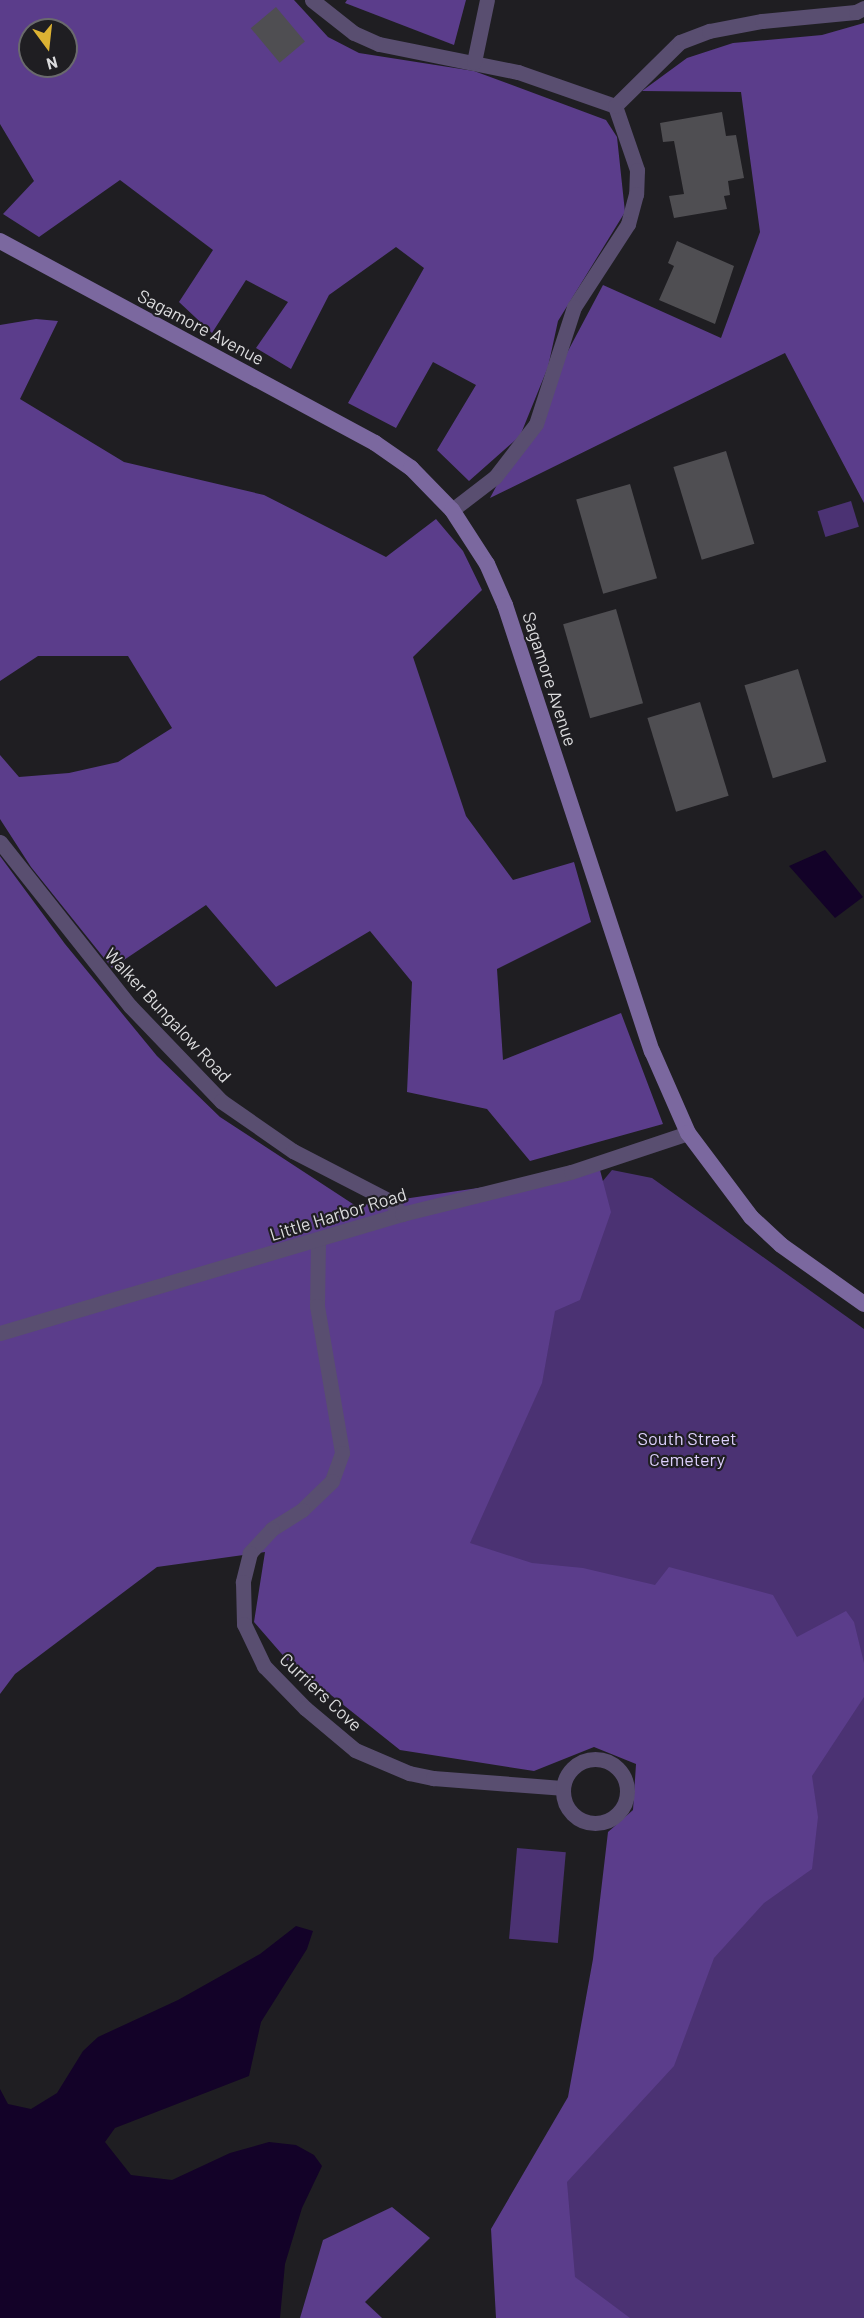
<!DOCTYPE html>
<html>
<head>
<meta charset="utf-8">
<style>
  body { margin:0 }
  #map { position:relative; width:864px; height:2318px; overflow:hidden; background:#1f1e22; font-family:Barlow,sans-serif }
  div>[style] { position:absolute }
  .green>* { inset:0; background:#4b3273; transform-origin:0 0 }
  .forest>* { inset:0; background:#5b3d8b }
  .water>* { inset:0; background:#130228 }
  .building>* { inset:0; background:#4f4e52; transform-origin:0 0 }
  .minor>* { height:15px; margin:-7.5px; padding:0 7.5px; transform-origin:7.5px; border-radius:7.5px; background:#594e70 }
  .minor>.ring { margin:-7.5px; padding:0; box-sizing:content-box; background:none; border:15px solid #594e70; border-radius:50% }
  .secondary>* { height:16px; margin:-8px; padding:0 8px; transform-origin:8px; border-radius:8px; background:#7b689f }
  span { translate:-50% -50%; white-space:nowrap; text-align:center; line-height:1.15; -webkit-text-stroke:4.5px #1f1e22; paint-order:stroke }
  .street-label { font-size:18px; color:#dbdbdd }
  .park-label { font-size:18px; color:#ded1fd }
  .north { position:absolute; left:18px; top:18px; width:60px; height:60px; box-sizing:border-box; background:#1f1e22; border:2px solid #6a6a6d; border-radius:50%; rotate:165deg; font-size:16px; font-weight:700; line-height:24px; text-align:center; color:#dbdbdd }
  .north::after { content:''; display:block; margin:auto; width:21px; height:27px; background:#dcb233; clip-path:polygon(50% 0,100% 100%,50% 72%,0 100%) }
</style>
</head>
<body>
<div id="map">
  <div class="green">
    <div style="left:851px;top:501px;width:27px;height:35px;rotate:73deg"></div>
    <div style="clip-path:polygon(612px 1170px,652px 1178px,864px 1329px,864px 2318px,625px 2318px,573px 2279px,552px 2201px,766px 1878px,458px 1545px,602px 1182px)"></div>
    <div style="left:517px;top:1848px;width:49px;height:91px;rotate:5deg"></div>
  </div>
  <div class="forest">
    <div style="clip-path:polygon(evenodd,0 0,294px 0,328px 37px,359px 53px,474px 71px,606px 120px,617px 137px,625px 212px,558px 321px,548px 367px,520px 436px,469px 481px,437px 450px,476px 385px,433px 362px,396px 428px,348px 403px,424px 268px,396px 247px,329px 295px,291px 369px,256px 348px,288px 302px,246px 280px,212px 333px,179px 302px,213px 250px,120px 180px,39px 237px,3px 214px,34px 181px,0 124px,0 0,30px 30px,66px 30px,66px 66px,30px 66px,30px 30px)"></div>
    <div style="clip-path:polygon(347px 0,466px 0,454px 45px,345px 3px)"></div>
    <div style="clip-path:polygon(864px 23px,864px 503px,785px 353px,490px 498px,603px 285px,721px 338px,760px 232px,741px 92px,642px 91px,687px 58px,733px 43px,822px 35px)"></div>
    <div style="clip-path:polygon(36px 319px,58px 321px,20px 399px,124px 462px,264px 495px,386px 557px,436px 519px,463px 551px,482px 590px,413px 657px,466px 816px,513px 880px,574px 862px,591px 922px,497px 969px,503px 1060px,621px 1013px,663px 1124px,530px 1161px,487px 1109px,407px 1092px,412px 982px,370px 931px,276px 987px,206px 905px,112px 968px,31px 867px,0 819px,0 755px,19px 777px,69px 773px,118px 762px,172px 728px,128px 656px,38px 656px,0 681px,0 325px)"></div>
    <div style="clip-path:polygon(0 856px,65px 944px,157px 1056px,220px 1117px,356px 1206px,600px 1170px,611px 1212px,580px 1300px,555px 1311px,542px 1383px,470px 1543px,532px 1563px,583px 1568px,655px 1585px,669px 1567px,773px 1595px,797px 1637px,846px 1611px,854px 1622px,864px 1663px,864px 1697px,812px 1776px,818px 1817px,812px 1869px,764px 1903px,714px 1958px,674px 2066px,567px 2182px,575px 2277px,630px 2318px,496px 2318px,491px 2229px,568px 2097px,593px 1959px,608px 1832px,633px 1810px,636px 1764px,594px 1747px,534px 1771px,400px 1750px,287px 1660px,254px 1622px,265px 1552px,157px 1567px,15px 1674px,0 1694px)"></div>
    <div style="clip-path:polygon(392px 2207px,430px 2238px,365px 2302px,382px 2318px,300px 2318px,323px 2240px)"></div>
  </div>
  <div class="water">
    <div style="clip-path:polygon(825px 850px,863px 897px,835px 918px,789px 866px)"></div>
    <div style="clip-path:polygon(296px 1926px,313px 1931px,307px 1949px,261px 2022px,249px 2076px,115px 2128px,105px 2142px,131px 2175px,172px 2180px,230px 2153px,269px 2142px,296px 2145px,314px 2155px,322px 2166px,302px 2208px,285px 2264px,280px 2318px,0 2318px,0 2089px,8px 2104px,31px 2109px,57px 2093px,83px 2051px,98px 2037px,178px 2000px,260px 1954px)"></div>
  </div>
  <div class="building">
    <div style="left:276px;top:7px;width:45px;height:33px;rotate:50deg"></div>
    <div style="clip-path:polygon(722px 112px,726px 136px,736px 135px,744px 178px,728px 181px,730px 195px,724px 196px,727px 209px,674px 218px,669px 196px,684px 194px,674px 141px,663px 142px,660px 123px)"></div>
    <div style="clip-path:polygon(677px 241px,734px 266px,715px 324px,659px 300px,674px 266px,668px 263px)"></div>
    <div style="left:726px;top:451px;width:97px;height:55px;rotate:73deg"></div>
    <div style="left:630px;top:484px;width:98px;height:56px;rotate:74deg"></div>
    <div style="left:616px;top:609px;width:98px;height:55px;rotate:74deg"></div>
    <div style="left:798px;top:669px;width:97px;height:56px;rotate:73deg"></div>
    <div style="left:700px;top:702px;width:98px;height:55px;rotate:73deg"></div>
  </div>
  <div class="minor">
    <div style="left:312px;top:0;width:53px;rotate:38.2deg"></div>
    <div style="left:354px;top:33px;width:27px;rotate:24deg"></div>
    <div style="left:379px;top:44px;width:142px;rotate:11.4deg"></div>
    <div style="left:518px;top:72px;width:103px;rotate:19.3deg"></div>
    <div style="left:615px;top:106px;width:68px;rotate:71deg"></div>
    <div style="left:637px;top:170px;width:24px;rotate:92deg"></div>
    <div style="left:636px;top:194px;width:31px;rotate:105deg"></div>
    <div style="left:628px;top:224px;width:99px;rotate:123deg"></div>
    <div style="left:574px;top:307px;width:123px;rotate:108deg"></div>
    <div style="left:536px;top:424px;width:67px;rotate:127.7deg"></div>
    <div style="left:495px;top:477px;width:54px;rotate:142.5deg"></div>
    <div style="left:474px;top:62px;width:63px;rotate:-78.2deg"></div>
    <div style="left:615px;top:106px;width:91px;rotate:-44.6deg"></div>
    <div style="left:680px;top:42px;width:31px;rotate:-21deg"></div>
    <div style="left:709px;top:31px;width:54px;rotate:-10.7deg"></div>
    <div style="left:762px;top:21px;width:94px;rotate:-5.5deg"></div>
    <div style="left:856px;top:12px;width:9px;rotate:-27deg"></div>
    <div style="left:0;top:842px;width:209px;rotate:51.6deg"></div>
    <div style="left:130px;top:1006px;width:132px;rotate:46.2deg"></div>
    <div style="left:221px;top:1101px;width:88px;rotate:34.8deg"></div>
    <div style="left:293px;top:1151px;width:107px;rotate:27.3deg"></div>
    <div style="left:388px;top:1200px;width:20px;rotate:45deg"></div>
    <div style="left:318px;top:1242px;width:64px;rotate:90.9deg"></div>
    <div style="left:317px;top:1306px;width:149px;rotate:80.3deg"></div>
    <div style="left:342px;top:1453px;width:30px;rotate:110deg"></div>
    <div style="left:332px;top:1481px;width:42px;rotate:136deg"></div>
    <div style="left:302px;top:1510px;width:36px;rotate:148deg"></div>
    <div style="left:272px;top:1529px;width:33px;rotate:133deg"></div>
    <div style="left:250px;top:1553px;width:30px;rotate:104deg"></div>
    <div style="left:243px;top:1582px;width:42px;rotate:88.6deg"></div>
    <div style="left:244px;top:1624px;width:47px;rotate:64.5deg"></div>
    <div style="left:264px;top:1666px;width:59px;rotate:45.7deg"></div>
    <div style="left:305px;top:1708px;width:65px;rotate:40deg"></div>
    <div style="left:355px;top:1750px;width:59px;rotate:23.1deg"></div>
    <div style="left:409px;top:1773px;width:25px;rotate:12deg"></div>
    <div style="left:433px;top:1778px;width:129px;rotate:4.4deg"></div>
    <div style="left:0;top:1333px;width:419px;rotate:-16.5deg"></div>
    <div style="left:402px;top:1214px;width:174px;rotate:-14deg"></div>
    <div style="left:571px;top:1172px;width:123px;rotate:-18.4deg"></div>
    <div class="ring" style="left:563px;top:1759px;width:49px;height:49px"></div>
  </div>
  <div class="secondary">
    <div style="left:0;top:241px;width:426px;rotate:28.3deg"></div>
    <div style="left:375px;top:443px;width:44px;rotate:34.8deg"></div>
    <div style="left:411px;top:468px;width:59px;rotate:45.7deg"></div>
    <div style="left:452px;top:510px;width:64px;rotate:57.1deg"></div>
    <div style="left:487px;top:564px;width:45px;rotate:66.3deg"></div>
    <div style="left:505px;top:605px;width:470px;rotate:71.8deg"></div>
    <div style="left:652px;top:1051px;width:90px;rotate:66.3deg"></div>
    <div style="left:688px;top:1133px;width:105px;rotate:53.1deg"></div>
    <div style="left:751px;top:1217px;width:41px;rotate:43deg"></div>
    <div style="left:781px;top:1245px;width:102px;rotate:35.4deg"></div>
  </div>
  <div class="street-label">
    <span style="left:201px;top:327px;rotate:28deg">Sagamore Avenue</span>
    <span style="left:550px;top:679px;rotate:72deg">Sagamore Avenue</span>
    <span style="left:168px;top:1015px;rotate:47deg">Walker Bungalow Road</span>
    <span style="left:338px;top:1214px;rotate:-17deg">Little Harbor Road</span>
    <span style="left:321px;top:1692px;rotate:43deg">Curriers Cove</span>
  </div>
  <div class="park-label">
    <span style="left:687px;top:1449px">South Street<br>Cemetery</span>
  </div>
  <div class="north">N</div>
</div>
</body>
</html>
